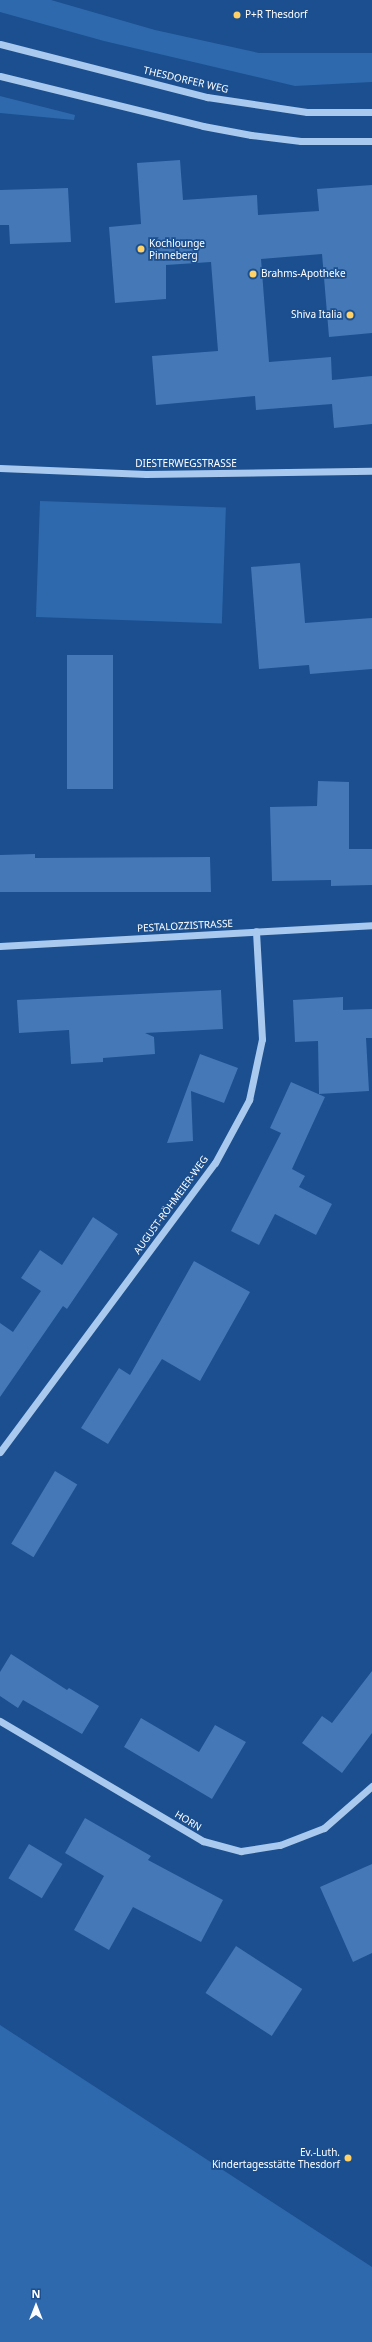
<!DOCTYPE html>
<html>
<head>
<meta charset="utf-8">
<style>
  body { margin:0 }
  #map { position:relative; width:372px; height:2342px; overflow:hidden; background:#1b4f8f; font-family:"Noto Sans",sans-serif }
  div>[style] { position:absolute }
  .green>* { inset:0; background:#2e69ad; transform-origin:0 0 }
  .building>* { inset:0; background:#4478b7; transform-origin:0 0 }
  .minor>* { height:7px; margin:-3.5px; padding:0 3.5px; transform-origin:3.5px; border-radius:3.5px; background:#a9c9ee }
  .dots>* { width:11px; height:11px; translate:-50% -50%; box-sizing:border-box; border:2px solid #1b4f8f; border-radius:50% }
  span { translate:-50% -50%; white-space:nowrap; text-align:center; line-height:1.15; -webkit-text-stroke:3.5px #1b4f8f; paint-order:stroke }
  .poi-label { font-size:10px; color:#fff }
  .left { translate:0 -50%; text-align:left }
  .right { translate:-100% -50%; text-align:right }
  .street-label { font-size:10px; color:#fff }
  .north { position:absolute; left:16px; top:2286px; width:40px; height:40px; -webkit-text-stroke:3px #1b4f8f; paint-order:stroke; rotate:0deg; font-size:11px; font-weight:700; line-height:16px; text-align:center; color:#fff }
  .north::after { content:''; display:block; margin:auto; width:14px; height:18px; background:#fff; clip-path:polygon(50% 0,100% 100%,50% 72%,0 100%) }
</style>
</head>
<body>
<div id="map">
  <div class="green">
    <div style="clip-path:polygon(0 0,51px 0,155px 30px,259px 53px,372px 53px,372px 82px,295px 86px,104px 41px,0 12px)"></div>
    <div style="clip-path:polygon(0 96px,75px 115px,74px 120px,0 113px)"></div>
    <div style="left:40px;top:501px;width:186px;height:116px;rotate:2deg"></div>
    <div style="clip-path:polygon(0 2025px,372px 2267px,372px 2342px,0 2342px)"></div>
  </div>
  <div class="building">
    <div style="clip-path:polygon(180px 160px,183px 200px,257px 195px,258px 215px,319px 211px,317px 189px,372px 185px,372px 333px,329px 337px,322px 254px,261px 259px,269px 362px,331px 357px,332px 380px,372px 376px,372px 424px,334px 428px,332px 404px,256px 410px,255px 396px,156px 405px,152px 356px,218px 351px,211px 262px,166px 265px,166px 299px,115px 303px,109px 227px,141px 224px,137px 163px)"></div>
    <div style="clip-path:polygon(68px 188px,71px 242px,10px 244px,9px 225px,0 225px,0 190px)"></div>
    <div style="clip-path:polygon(300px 563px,305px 623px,372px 618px,372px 669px,310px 674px,309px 665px,259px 669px,251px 567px)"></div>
    <div style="left:67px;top:655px;width:46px;height:134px"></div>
    <div style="clip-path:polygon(318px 781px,349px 782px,349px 849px,372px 849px,372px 885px,331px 886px,331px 880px,272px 881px,270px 807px,317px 806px)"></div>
    <div style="clip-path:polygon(35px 854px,35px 858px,210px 857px,211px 892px,0 892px,0 855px)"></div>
    <div style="clip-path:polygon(221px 990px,223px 1029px,145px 1033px,154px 1037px,155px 1054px,103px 1058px,103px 1062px,71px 1064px,69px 1030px,19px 1033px,17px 1000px)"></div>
    <div style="clip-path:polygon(343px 997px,343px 1010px,372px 1009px,372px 1038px,366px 1038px,369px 1091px,319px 1094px,318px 1041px,295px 1042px,293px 1000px)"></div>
    <div style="clip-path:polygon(200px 1054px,238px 1068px,224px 1103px,191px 1091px,193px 1141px,167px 1143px)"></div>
    <div style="clip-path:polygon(291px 1082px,325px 1097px,292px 1169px,305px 1176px,299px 1187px,332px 1204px,316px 1235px,275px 1214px,259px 1245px,231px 1231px,281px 1133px,270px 1128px)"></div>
    <div style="clip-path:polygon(93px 1217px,118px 1234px,67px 1309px,63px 1306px,0 1397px,0 1323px,13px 1332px,41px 1291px,21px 1278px,40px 1250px,62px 1265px)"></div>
    <div style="clip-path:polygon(194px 1261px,250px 1292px,200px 1381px,162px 1359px,108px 1444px,81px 1428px,119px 1368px,130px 1375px)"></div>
    <div style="left:55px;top:1471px;width:26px;height:85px;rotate:31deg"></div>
    <div style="clip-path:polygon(11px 1654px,67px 1690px,69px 1688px,99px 1706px,82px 1734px,23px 1700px,18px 1708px,0 1696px,0 1672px)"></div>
    <div style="clip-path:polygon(372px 1671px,372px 1733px,342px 1773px,302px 1743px,322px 1716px,332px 1723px)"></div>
    <div style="clip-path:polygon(141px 1718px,199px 1752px,215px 1725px,246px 1742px,212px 1799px,124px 1747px)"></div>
    <div style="clip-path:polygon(85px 1818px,151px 1856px,148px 1860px,223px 1900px,201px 1942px,133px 1907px,109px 1950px,74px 1930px,104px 1876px,65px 1853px)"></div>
    <div style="left:29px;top:1844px;width:39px;height:40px;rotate:31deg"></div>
    <div style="clip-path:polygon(372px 1864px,372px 1953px,353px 1962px,320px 1887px)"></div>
    <div style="left:236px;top:1946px;width:79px;height:56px;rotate:33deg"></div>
  </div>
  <div class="minor">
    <div style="left:0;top:44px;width:214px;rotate:14.4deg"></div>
    <div style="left:207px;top:97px;width:101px;rotate:8.5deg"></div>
    <div style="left:307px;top:112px;width:65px"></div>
    <div style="left:0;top:76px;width:209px;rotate:13.8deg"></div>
    <div style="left:203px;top:126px;width:49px;rotate:10.6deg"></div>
    <div style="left:251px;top:135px;width:50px;rotate:6.8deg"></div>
    <div style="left:301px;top:141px;width:71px"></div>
    <div style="left:0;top:468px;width:146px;rotate:2.4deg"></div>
    <div style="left:146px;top:474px;width:226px;rotate:-0.8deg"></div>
    <div style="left:0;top:946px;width:373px;rotate:-3.2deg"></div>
    <div style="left:0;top:1452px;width:360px;rotate:-53.4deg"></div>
    <div style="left:215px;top:1163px;width:72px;rotate:-61.6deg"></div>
    <div style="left:249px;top:1100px;width:62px;rotate:-78deg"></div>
    <div style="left:262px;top:1039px;width:108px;rotate:-93.2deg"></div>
    <div style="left:0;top:1721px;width:236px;rotate:30.6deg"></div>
    <div style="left:203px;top:1841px;width:39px;rotate:15deg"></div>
    <div style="left:241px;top:1851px;width:39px;rotate:-9deg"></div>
    <div style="left:280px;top:1845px;width:47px;rotate:-21.1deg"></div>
    <div style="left:324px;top:1828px;width:64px;rotate:-41.2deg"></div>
  </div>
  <div class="dots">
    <div style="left:237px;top:15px;background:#ffd166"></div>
    <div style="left:141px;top:249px;background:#ffd166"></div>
    <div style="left:253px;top:274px;background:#ffd166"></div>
    <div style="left:350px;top:315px;background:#ffd166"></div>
    <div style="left:348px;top:2158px;background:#ffd166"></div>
  </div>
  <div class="poi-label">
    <span class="left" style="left:245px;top:15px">P+R Thesdorf</span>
    <span class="left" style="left:149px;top:249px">Kochlounge<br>Pinneberg</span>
    <span class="left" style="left:261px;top:274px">Brahms-Apotheke</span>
    <span class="right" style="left:342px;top:315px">Shiva Italia</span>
    <span class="right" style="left:340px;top:2158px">Ev.-Luth.<br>Kindertagesstätte Thesdorf</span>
  </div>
  <div class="street-label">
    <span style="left:186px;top:80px;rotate:13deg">THESDORFER WEG</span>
    <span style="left:186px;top:464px">DIESTERWEGSTRASSE</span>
    <span style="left:185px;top:926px;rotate:-3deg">PESTALOZZISTRASSE</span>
    <span style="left:171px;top:1205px;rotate:-54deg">AUGUST-RÖHMEIER-WEG</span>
    <span style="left:188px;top:1821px;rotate:31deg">HORN</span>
  </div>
  <div class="north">N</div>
</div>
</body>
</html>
